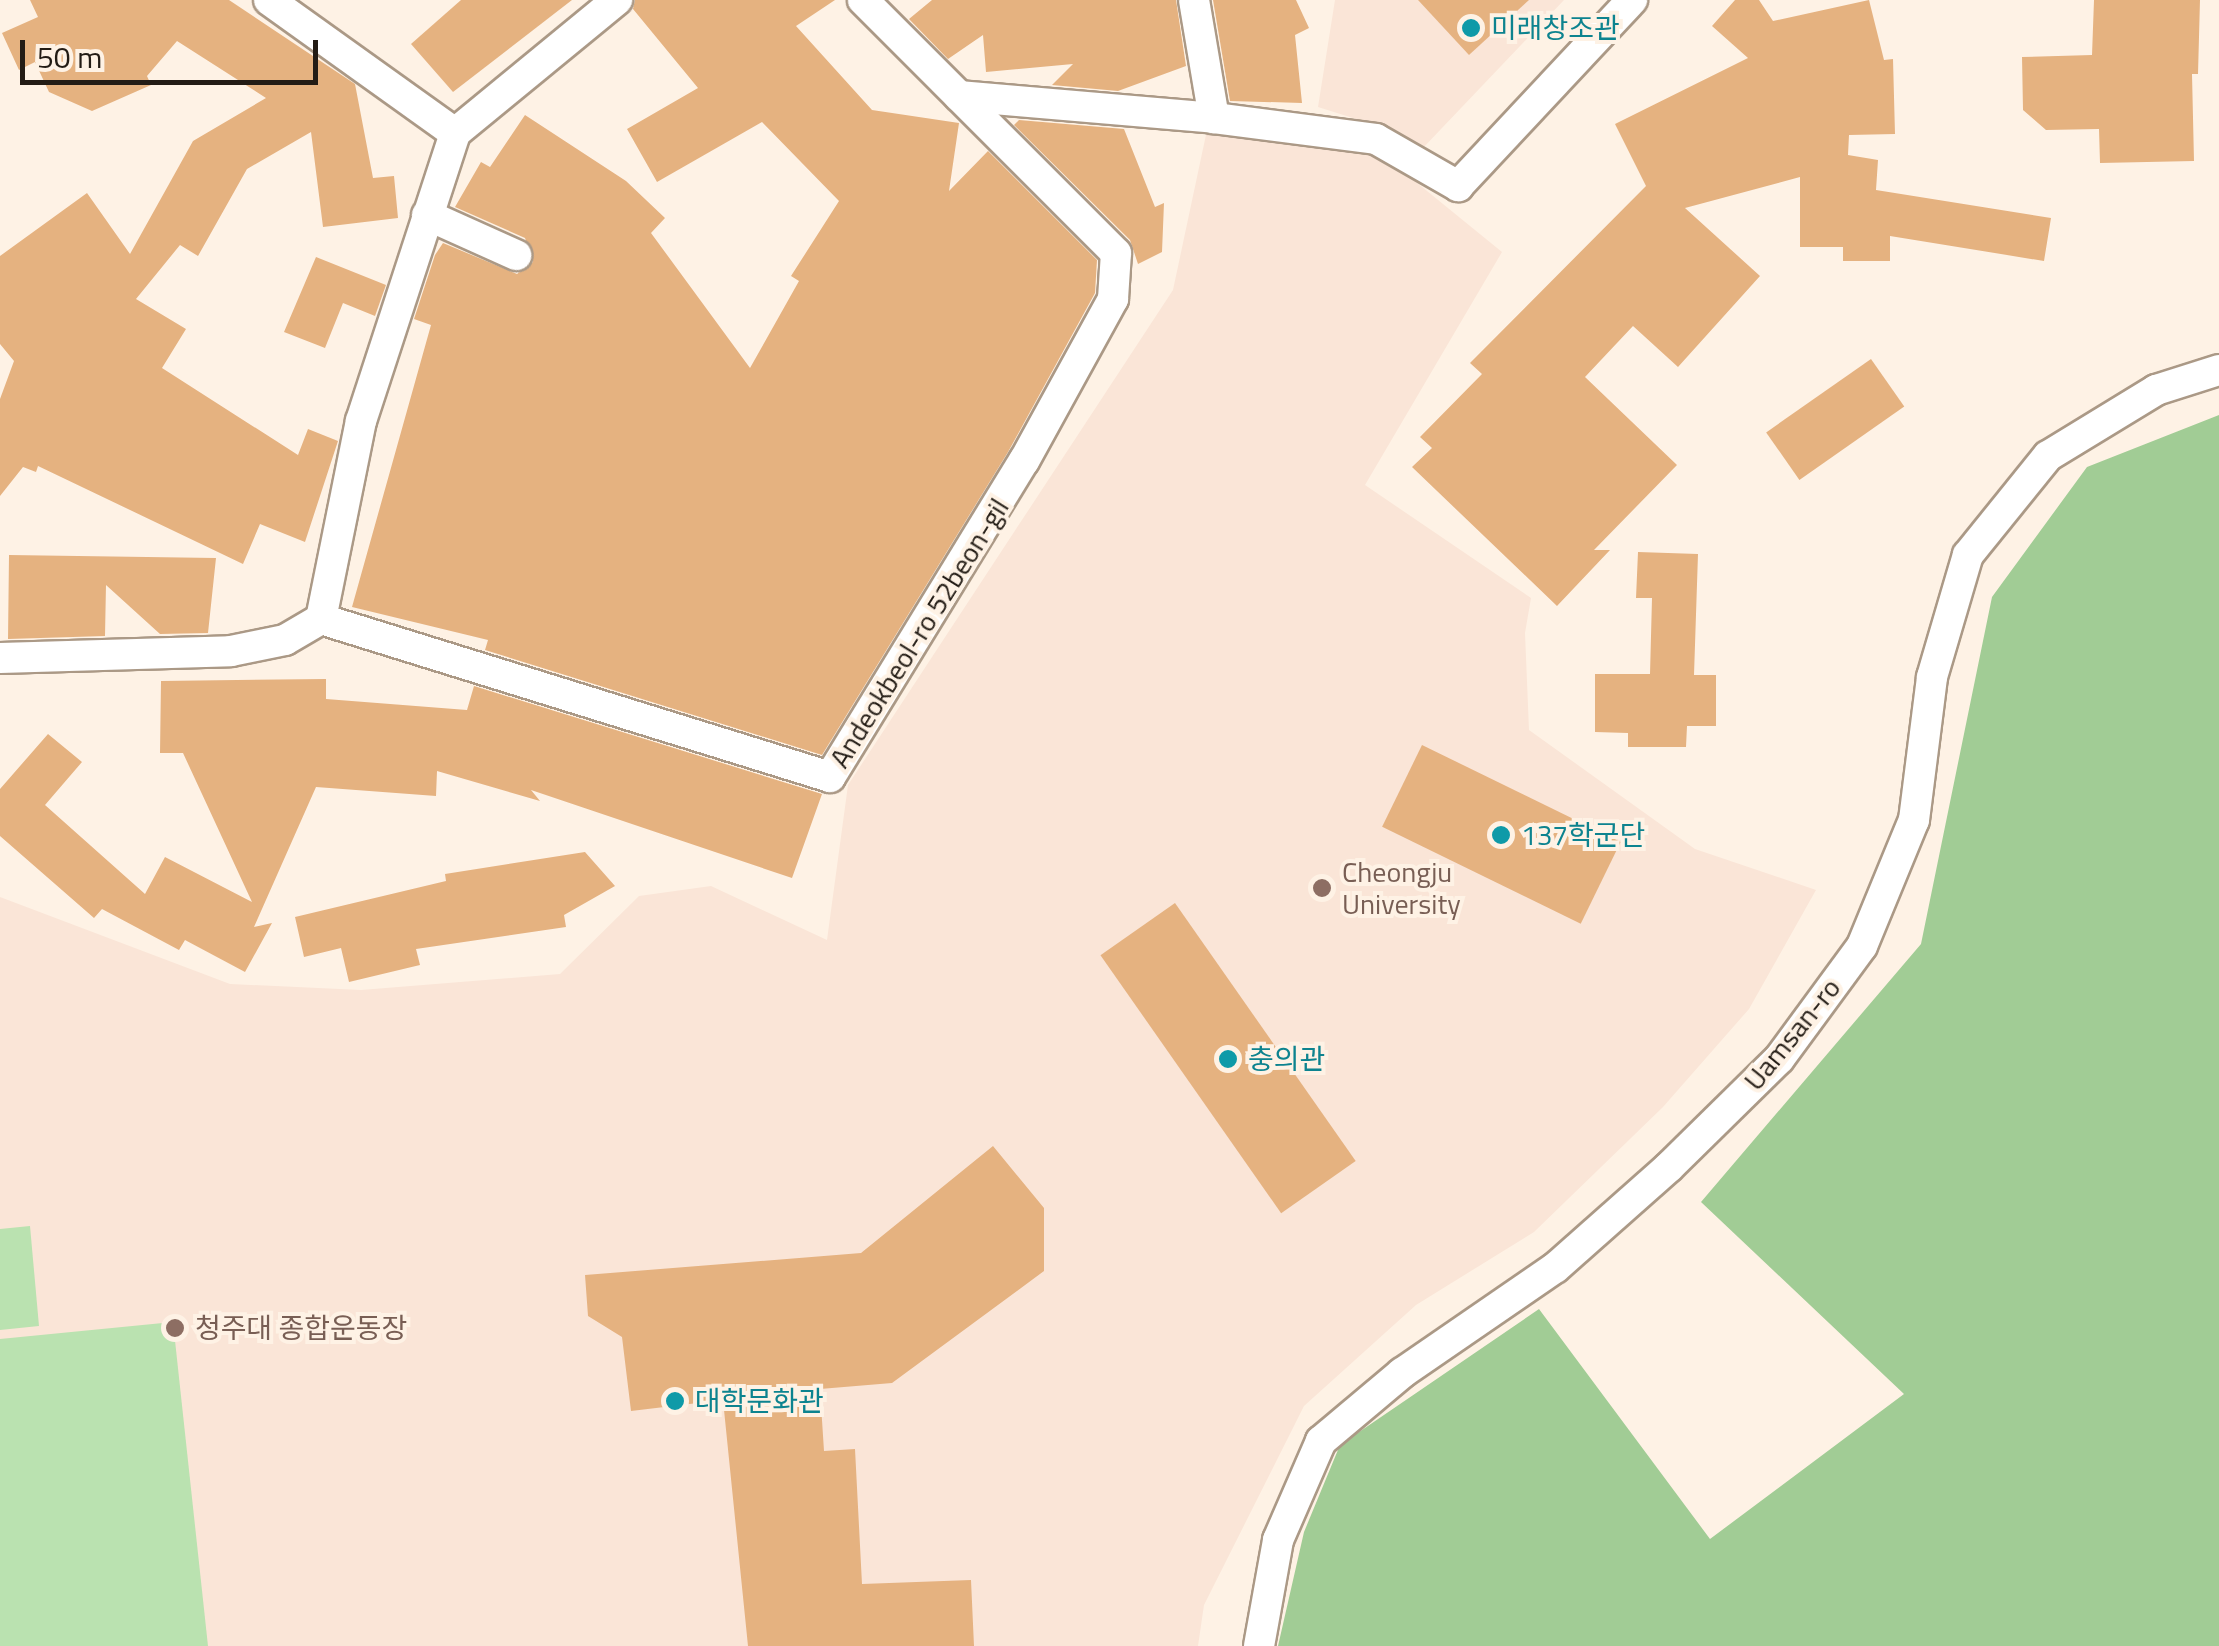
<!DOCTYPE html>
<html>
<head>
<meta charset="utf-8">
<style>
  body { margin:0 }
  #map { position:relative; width:2219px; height:1646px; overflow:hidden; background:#fef2e5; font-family:"Titillium Web","Noto Sans KR",sans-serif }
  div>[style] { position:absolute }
  .education>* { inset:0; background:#fae5d7 }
  .green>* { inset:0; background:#bae2b0 }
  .forest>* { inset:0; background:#a1cc95 }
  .building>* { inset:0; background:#e5b280; transform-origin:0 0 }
  .roads { filter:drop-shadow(2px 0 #ab9986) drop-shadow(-2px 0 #ab9986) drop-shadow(0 2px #ab9986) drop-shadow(0 -2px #ab9986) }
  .minor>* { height:30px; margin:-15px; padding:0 15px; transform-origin:15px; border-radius:15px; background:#fff }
  .dots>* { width:28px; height:28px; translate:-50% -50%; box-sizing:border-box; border:5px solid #fef2e5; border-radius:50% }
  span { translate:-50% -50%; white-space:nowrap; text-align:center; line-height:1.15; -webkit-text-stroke:8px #fef2e5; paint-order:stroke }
  .culture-label { font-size:28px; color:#0d838f }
  .left { translate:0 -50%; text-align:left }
  .street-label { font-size:28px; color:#231c15 }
  .education-label { font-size:28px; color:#785e54 }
  .scale { position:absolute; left:20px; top:40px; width:298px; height:45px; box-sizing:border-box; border:5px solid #231c15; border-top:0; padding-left:12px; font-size:30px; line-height:35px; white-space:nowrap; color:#231c15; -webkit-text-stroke:8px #fef2e5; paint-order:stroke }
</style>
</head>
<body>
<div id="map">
  <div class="education">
    <div style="clip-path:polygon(1335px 0,1564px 0,1422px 149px,1388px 129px,1318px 107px)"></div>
    <div style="clip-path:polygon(1207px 130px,1315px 137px,1384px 156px,1502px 252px,1365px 485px,1531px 598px,1525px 633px,1529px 730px,1695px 849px,1816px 890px,1749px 1009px,1663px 1107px,1534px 1232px,1416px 1305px,1304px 1406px,1204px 1605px,1198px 1646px,0 1646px,0 897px,230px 984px,361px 990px,560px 974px,639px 896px,711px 886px,827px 940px,848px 785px,1173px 290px)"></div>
  </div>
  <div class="green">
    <div style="clip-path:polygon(30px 1226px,39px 1326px,0 1330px,0 1229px)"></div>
    <div style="clip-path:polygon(173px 1322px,208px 1646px,0 1646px,0 1339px)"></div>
  </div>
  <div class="forest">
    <div style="clip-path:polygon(2219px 415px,2219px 1646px,1278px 1646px,1304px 1532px,1340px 1445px,1539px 1309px,1710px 1539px,1904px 1394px,1701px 1202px,1921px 944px,1992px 597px,2087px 467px)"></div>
  </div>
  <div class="building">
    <div style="clip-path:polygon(30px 0,229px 0,355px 84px,373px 178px,394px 176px,398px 218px,323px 227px,311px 132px,247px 169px,198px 256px,180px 245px,136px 299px,186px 329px,162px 368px,298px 455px,308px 429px,338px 441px,305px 542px,260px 524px,243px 564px,38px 466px,36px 472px,23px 467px,0 496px,0 399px,14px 361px,0 344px,0 256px,87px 193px,130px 254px,193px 141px,266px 98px,177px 41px,147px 76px,151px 85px,92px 111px,49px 92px,35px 62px,19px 70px,2px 33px,38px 17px)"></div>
    <div style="clip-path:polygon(461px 0,572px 0,453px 92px,411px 44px)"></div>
    <div style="clip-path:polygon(635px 0,835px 0,796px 26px,872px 110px,959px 123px,949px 191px,988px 151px,1097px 260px,1095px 293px,1008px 452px,822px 755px,485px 650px,488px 640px,352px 607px,431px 325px,414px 319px,435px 255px,443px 243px,517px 274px,533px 262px,525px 238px,455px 207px,481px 162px,490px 167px,525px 115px,626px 181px,665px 218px,651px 233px,750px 368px,799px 281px,791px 276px,839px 201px,762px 122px,657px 182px,627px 129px,698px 88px,633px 9px)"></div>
    <div style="clip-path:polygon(932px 0,1176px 0,1186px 66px,1118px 91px,1052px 85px,1073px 64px,986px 72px,983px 35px,948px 59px,909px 19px)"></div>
    <div style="clip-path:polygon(1213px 0,1296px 0,1309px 28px,1295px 35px,1302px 103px,1230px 101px)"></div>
    <div style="clip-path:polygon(1418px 0,1529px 0,1469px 55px)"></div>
    <div style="clip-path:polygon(1735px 0,1759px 0,1773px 21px,1869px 0,1884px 60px,1893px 59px,1895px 134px,1849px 135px,1848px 155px,1878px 160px,1876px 190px,2051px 218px,2044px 261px,1890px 236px,1890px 261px,1843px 261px,1843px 247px,1800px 247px,1800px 177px,1685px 208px,1760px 276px,1678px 367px,1633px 326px,1585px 377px,1677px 465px,1594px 550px,1610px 550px,1557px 606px,1412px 467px,1432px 448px,1420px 437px,1482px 374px,1470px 363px,1646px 186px,1615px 124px,1748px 58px,1712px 26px)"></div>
    <div style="clip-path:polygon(2094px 0,2200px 0,2198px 74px,2192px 74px,2194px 161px,2100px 163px,2099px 129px,2046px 130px,2023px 110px,2022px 57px,2092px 55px)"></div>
    <div style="clip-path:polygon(1019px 120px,1124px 129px,1155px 207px,1164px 203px,1162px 252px,1138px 264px,1130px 240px,1014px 125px)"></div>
    <div style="clip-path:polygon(316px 257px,386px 285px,375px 316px,343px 303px,325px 348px,284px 332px)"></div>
    <div style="left:1871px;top:359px;width:58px;height:128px;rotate:55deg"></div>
    <div style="clip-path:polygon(1638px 552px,1698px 554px,1694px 675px,1716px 675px,1716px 726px,1687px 726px,1686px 747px,1628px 747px,1628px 733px,1595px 732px,1595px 674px,1650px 674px,1652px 598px,1636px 598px)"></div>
    <div style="clip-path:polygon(9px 555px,216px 558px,208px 633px,160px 634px,106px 585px,105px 636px,8px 639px)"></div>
    <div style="clip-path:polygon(326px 679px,326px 699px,467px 710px,474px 686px,822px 794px,792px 878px,531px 790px,540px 801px,437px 771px,436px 796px,316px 787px,254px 927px,272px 923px,245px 972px,185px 940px,179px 950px,102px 909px,94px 918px,0 836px,0 789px,48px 734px,82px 762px,45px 805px,145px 894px,165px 857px,252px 902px,183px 753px,160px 753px,161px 681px)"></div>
    <div style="left:1422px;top:745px;width:221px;height:91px;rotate:26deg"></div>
    <div style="clip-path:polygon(585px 852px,615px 886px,564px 915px,566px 927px,416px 949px,420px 965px,349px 982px,341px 948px,304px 957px,295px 917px,446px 881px,445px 874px)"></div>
    <div style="left:1175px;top:903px;width:315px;height:91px;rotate:55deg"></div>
    <div style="clip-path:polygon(993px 1146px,1044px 1208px,1044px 1271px,892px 1383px,820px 1389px,824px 1451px,855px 1449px,862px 1584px,971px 1580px,974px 1646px,748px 1646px,723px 1400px,631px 1411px,622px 1337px,588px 1316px,585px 1275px,861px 1253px)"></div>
  </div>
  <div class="roads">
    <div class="minor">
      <div style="left:269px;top:0;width:229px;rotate:35.6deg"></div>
      <div style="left:1194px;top:0;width:120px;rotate:80.4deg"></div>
      <div style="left:1214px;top:118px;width:163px;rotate:7.4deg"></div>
      <div style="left:1376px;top:139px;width:95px;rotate:29.8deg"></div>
      <div style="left:1458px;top:186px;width:255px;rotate:-46.9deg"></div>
      <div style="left:959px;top:96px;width:256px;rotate:4.9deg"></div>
      <div style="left:427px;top:215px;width:98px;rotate:24.2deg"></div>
      <div style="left:321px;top:619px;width:202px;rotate:-78.6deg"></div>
      <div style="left:361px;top:421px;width:303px;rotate:-71.9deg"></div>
      <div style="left:455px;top:133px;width:210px;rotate:-39.4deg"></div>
      <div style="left:0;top:658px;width:231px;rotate:-1.7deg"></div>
      <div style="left:231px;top:651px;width:55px;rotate:-11.5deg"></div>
      <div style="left:285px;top:640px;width:42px;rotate:-30.3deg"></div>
      <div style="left:321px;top:619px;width:533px;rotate:17.24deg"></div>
      <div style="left:830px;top:777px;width:371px;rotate:-58.5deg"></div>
      <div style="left:1024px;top:461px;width:185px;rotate:-61.2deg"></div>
      <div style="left:1113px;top:299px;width:46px;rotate:-86.3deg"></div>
      <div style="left:1116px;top:253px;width:358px;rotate:-135deg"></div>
      <div style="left:1259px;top:1646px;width:108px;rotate:-79.8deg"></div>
      <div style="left:1278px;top:1540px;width:108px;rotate:-66.5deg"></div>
      <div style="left:1321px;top:1441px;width:106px;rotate:-40deg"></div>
      <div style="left:1402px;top:1373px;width:186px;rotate:-34.5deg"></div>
      <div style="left:1555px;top:1268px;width:152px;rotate:-41.5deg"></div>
      <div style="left:1669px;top:1167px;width:154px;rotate:-44.5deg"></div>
      <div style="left:1779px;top:1059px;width:140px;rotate:-53.7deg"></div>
      <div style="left:1862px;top:946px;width:136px;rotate:-67.6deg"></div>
      <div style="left:1914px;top:820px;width:144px;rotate:-82.8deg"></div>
      <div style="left:1932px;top:677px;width:127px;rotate:-73.6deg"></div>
      <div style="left:1968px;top:555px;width:127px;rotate:-51.1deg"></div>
      <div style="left:2048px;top:456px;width:127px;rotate:-31.4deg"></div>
      <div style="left:2156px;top:390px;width:66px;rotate:-17.6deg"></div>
    </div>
  </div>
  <div class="dots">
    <div style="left:1471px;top:28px;background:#0f9aa8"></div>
    <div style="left:1501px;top:835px;background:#0f9aa8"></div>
    <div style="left:1322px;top:888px;background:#8d6e63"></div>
    <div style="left:1228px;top:1059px;background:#0f9aa8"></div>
    <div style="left:175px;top:1328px;background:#8d6e63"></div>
    <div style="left:675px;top:1401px;background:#0f9aa8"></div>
  </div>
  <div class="culture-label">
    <span class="left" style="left:1491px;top:28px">미래창조관</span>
    <span class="left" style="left:1521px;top:835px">137학군단</span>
    <span class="left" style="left:1248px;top:1059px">충의관</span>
    <span class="left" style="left:695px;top:1401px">대학문화관</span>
  </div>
  <div class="street-label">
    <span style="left:919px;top:633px;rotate:-58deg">Andeokbeol-ro 52beon-gil</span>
    <span style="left:1792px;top:1034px;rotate:-51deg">Uamsan-ro</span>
  </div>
  <div class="education-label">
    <span class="left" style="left:1342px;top:888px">Cheongju<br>University</span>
    <span class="left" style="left:195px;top:1328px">청주대 종합운동장</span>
  </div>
  <div class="scale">50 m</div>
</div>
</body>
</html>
